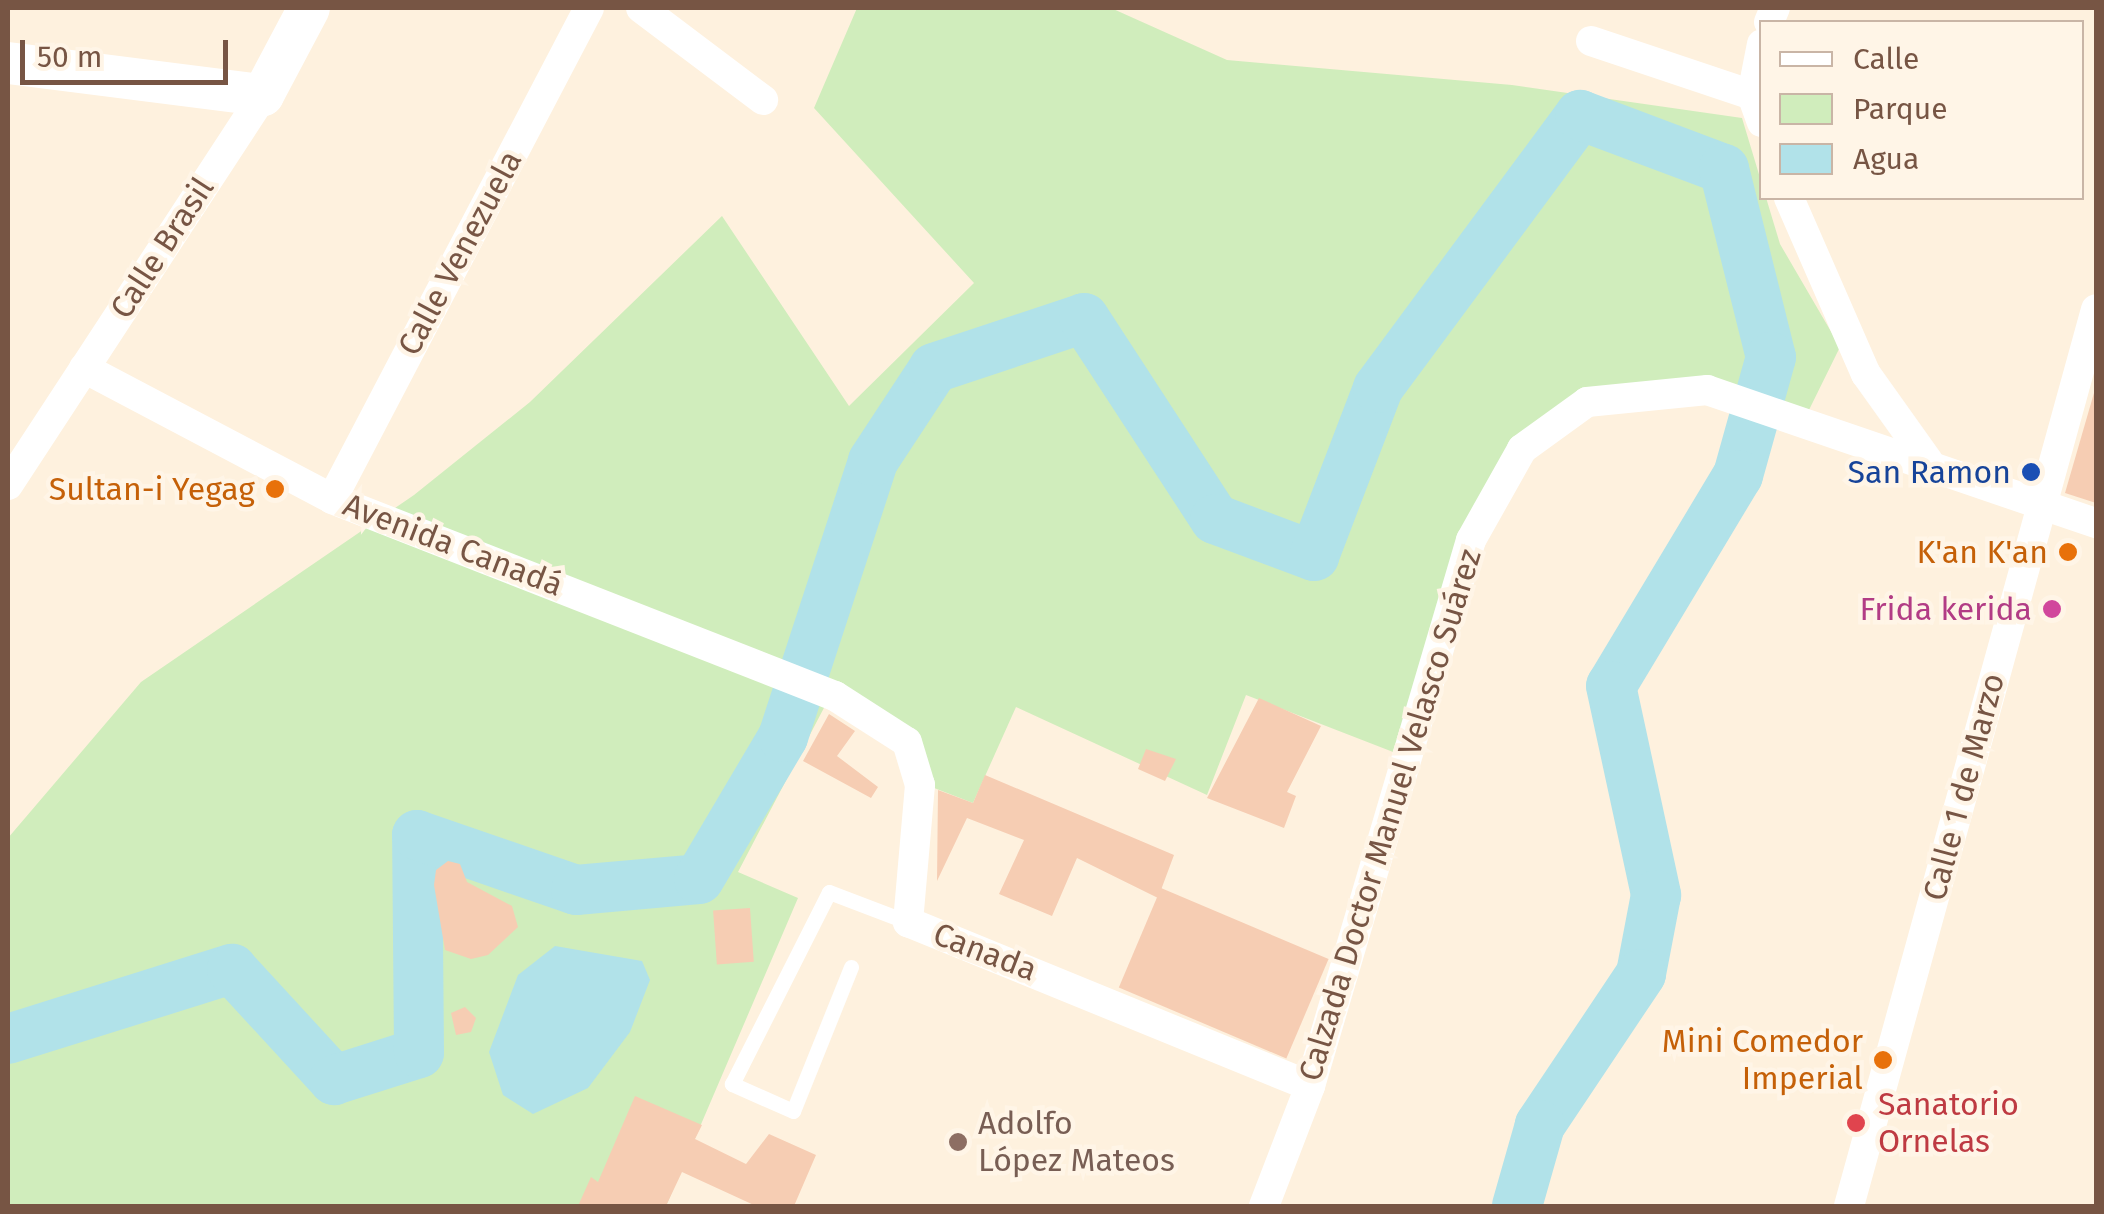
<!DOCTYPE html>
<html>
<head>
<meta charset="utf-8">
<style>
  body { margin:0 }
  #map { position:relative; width:2104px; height:1214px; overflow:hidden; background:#fef1de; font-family:"Fira Sans",sans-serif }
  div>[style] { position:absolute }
  .green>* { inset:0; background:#d0edbc }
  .water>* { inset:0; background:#b1e2e9 }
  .river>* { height:50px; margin:-25px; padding:0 25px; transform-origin:25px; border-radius:25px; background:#b1e2e9 }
  .building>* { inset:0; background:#f6cdb3; transform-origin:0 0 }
  .lane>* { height:15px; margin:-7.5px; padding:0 7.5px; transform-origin:7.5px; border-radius:7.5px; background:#fff }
  .street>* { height:30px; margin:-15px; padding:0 15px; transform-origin:15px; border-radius:15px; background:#fff }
  .secondary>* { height:42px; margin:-21px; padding:0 21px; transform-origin:21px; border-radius:21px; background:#fff }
  .dots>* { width:28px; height:28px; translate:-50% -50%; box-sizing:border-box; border:5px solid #fff5e7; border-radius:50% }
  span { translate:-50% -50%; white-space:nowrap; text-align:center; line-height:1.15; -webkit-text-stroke:9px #fff5e7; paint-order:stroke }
  .street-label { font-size:32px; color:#754 }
  .transit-label { font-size:32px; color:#164399 }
  .right { translate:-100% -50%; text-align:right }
  .food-label { font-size:32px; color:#c56008 }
  .hotel-label { font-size:32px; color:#b23c85 }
  .health-label { font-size:32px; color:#be3a42 }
  .left { translate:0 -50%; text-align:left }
  .education-label { font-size:32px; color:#785e54 }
  .frame { position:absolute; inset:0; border:10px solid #754; pointer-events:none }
  .legend { position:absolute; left:1759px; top:20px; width:325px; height:180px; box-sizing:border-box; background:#fff5e7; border:2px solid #c9b5a6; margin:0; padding:12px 18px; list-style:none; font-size:30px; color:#754 }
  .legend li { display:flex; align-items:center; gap:20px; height:50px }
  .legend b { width:50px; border:2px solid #c9b5a6 }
  .scale { position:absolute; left:20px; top:40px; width:208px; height:45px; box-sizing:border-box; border:5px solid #754; border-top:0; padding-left:12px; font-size:30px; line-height:35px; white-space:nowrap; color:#754; -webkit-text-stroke:8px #fff5e7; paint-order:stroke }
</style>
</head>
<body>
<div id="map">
  <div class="green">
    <div style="clip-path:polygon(857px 8px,1111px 8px,1227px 60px,1512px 85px,1742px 118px,1780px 244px,1840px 347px,1807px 414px,1644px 383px,1518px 444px,1406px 757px,1246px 695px,1207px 795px,1016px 707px,973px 803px,929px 786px,837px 683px,738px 872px,798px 898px,666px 1206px,8px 1206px,8px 838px,141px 682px,414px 495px,530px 402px,722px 216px,849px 406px,974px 283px,814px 108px)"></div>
  </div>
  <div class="water">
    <div style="clip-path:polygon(555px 946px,642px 961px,650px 980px,630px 1032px,588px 1088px,533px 1114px,503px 1095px,489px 1052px,518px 975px)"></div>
  </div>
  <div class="river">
    <div style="left:8px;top:1039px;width:235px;rotate:-17.4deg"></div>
    <div style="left:232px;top:969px;width:151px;rotate:47.4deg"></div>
    <div style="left:334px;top:1080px;width:89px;rotate:-17.6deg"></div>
    <div style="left:419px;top:1053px;width:218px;rotate:-90.5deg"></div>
    <div style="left:417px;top:835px;width:168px;rotate:19.1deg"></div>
    <div style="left:576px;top:890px;width:123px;rotate:-5.1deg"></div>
    <div style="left:699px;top:879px;width:165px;rotate:-59.4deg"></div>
    <div style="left:783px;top:737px;width:290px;rotate:-71.9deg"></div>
    <div style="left:873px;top:461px;width:111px;rotate:-56.7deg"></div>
    <div style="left:934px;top:368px;width:158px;rotate:-18.4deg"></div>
    <div style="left:1084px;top:318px;width:240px;rotate:56.9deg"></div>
    <div style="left:1215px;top:519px;width:106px;rotate:20.5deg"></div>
    <div style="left:1314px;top:556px;width:180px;rotate:-69.1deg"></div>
    <div style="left:1378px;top:388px;width:340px;rotate:-53.5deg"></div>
    <div style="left:1580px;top:115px;width:154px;rotate:20.6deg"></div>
    <div style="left:1724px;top:169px;width:194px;rotate:76deg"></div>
    <div style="left:1771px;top:357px;width:123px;rotate:105.6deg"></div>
    <div style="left:1738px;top:475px;width:246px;rotate:121deg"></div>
    <div style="left:1611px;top:686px;width:214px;rotate:77.8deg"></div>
    <div style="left:1656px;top:895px;width:80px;rotate:100.8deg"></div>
    <div style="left:1641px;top:974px;width:182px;rotate:123.8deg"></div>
    <div style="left:1540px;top:1125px;width:84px;rotate:105.9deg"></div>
  </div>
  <div class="building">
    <div style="clip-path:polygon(2096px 386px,2096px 503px,2065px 493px)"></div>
    <div style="clip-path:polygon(1259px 698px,1321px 726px,1287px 792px,1296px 796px,1284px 828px,1207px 798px)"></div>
    <div style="clip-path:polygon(829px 714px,855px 731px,837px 756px,878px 787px,871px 798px,803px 761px)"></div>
    <div style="clip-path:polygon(1146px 749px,1176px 759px,1165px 781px,1138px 769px)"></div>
    <div style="clip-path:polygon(985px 775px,1174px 855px,1158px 898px,1077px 858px,1052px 916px,999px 894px,1024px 840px,967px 818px,937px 881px,938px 790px,973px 803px)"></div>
    <div style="clip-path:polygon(448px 861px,460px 864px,467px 882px,512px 906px,518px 927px,488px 955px,471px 959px,445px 950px,434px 885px,436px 870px)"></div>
    <div style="left:1161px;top:888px;width:182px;height:108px;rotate:23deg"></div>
    <div style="left:750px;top:908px;width:54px;height:37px;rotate:86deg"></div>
    <div style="clip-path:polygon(465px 1007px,476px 1018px,471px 1032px,456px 1035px,451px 1013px)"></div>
    <div style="clip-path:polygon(635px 1096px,702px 1125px,695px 1139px,746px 1164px,769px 1134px,816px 1155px,794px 1206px,756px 1206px,682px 1172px,666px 1206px,578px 1206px,591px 1177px,598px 1182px)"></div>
  </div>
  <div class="lane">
    <div style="left:851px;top:967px;width:155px;rotate:111.9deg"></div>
    <div style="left:793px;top:1111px;width:67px;rotate:-156.1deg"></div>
    <div style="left:732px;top:1084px;width:215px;rotate:-63.2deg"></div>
    <div style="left:829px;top:892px;width:85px;rotate:20.8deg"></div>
  </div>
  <div class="street">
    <div style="left:641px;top:8px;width:153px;rotate:37deg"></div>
    <div style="left:1769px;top:22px;width:15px;rotate:-67deg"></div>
    <div style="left:1591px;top:41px;width:170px;rotate:18.5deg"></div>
    <div style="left:1762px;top:44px;width:52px;rotate:101.1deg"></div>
    <div style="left:1752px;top:95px;width:29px;rotate:70deg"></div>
    <div style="left:1789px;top:198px;width:192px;rotate:66.4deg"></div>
    <div style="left:1866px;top:374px;width:107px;rotate:54.5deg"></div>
    <div style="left:84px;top:368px;width:280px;rotate:27.8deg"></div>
    <div style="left:332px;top:499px;width:540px;rotate:21.39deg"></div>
    <div style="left:835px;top:696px;width:85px;rotate:32.6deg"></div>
    <div style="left:907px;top:742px;width:45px;rotate:73.2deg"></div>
    <div style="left:920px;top:785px;width:138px;rotate:95deg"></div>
    <div style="left:908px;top:922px;width:434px;rotate:22.2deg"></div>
    <div style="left:8px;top:485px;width:466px;rotate:-56.8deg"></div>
    <div style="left:332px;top:499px;width:554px;rotate:-62.37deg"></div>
    <div style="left:1264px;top:1206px;width:129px;rotate:-69deg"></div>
    <div style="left:1310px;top:1086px;width:569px;rotate:-73.57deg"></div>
    <div style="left:1471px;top:540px;width:104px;rotate:-60.7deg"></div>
    <div style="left:1522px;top:449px;width:80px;rotate:-35.9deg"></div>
    <div style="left:1587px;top:402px;width:121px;rotate:-5.7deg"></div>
    <div style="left:1707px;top:390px;width:411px;rotate:18.9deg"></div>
    <div style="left:1849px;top:1206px;width:930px;rotate:-74.6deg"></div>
  </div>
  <div class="secondary">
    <div style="left:8px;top:63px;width:257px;rotate:7.2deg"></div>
    <div style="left:263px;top:95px;width:98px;rotate:-62.1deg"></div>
  </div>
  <div class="dots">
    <div style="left:2031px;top:472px;background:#1a4fb4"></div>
    <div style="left:275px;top:489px;background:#e8710a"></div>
    <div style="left:2068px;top:552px;background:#e8710a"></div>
    <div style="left:2052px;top:609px;background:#d1479c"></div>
    <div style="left:1883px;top:1060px;background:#e8710a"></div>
    <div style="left:1856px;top:1123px;background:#e0444e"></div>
    <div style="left:958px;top:1142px;background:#8d6e63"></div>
  </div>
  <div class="street-label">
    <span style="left:162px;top:248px;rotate:-57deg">Calle Brasil</span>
    <span style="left:460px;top:253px;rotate:-62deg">Calle Venezuela</span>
    <span style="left:453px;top:545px;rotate:21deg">Avenida Canadá</span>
    <span style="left:1964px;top:787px;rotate:-75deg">Calle 1 de Marzo</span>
    <span style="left:1390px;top:815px;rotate:-73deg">Calzada Doctor Manuel Velasco Suárez</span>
    <span style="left:985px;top:952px;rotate:21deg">Canada</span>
  </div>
  <div class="transit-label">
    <span class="right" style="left:2011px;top:472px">San Ramon</span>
  </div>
  <div class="food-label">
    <span class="right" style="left:255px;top:489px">Sultan-i Yegag</span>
    <span class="right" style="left:2048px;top:552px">K'an K'an</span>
    <span class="right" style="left:1863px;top:1060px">Mini Comedor<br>Imperial</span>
  </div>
  <div class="hotel-label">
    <span class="right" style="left:2032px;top:609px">Frida kerida</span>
  </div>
  <div class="health-label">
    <span class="left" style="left:1878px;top:1123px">Sanatorio<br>Ornelas</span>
  </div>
  <div class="education-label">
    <span class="left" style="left:978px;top:1142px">Adolfo<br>López Mateos</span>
  </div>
  <div class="frame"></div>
  <ul class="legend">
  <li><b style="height:12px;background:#fff"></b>Calle</li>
  <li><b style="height:28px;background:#d0edbc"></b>Parque</li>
  <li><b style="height:28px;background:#b1e2e9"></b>Agua</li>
  </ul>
  <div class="scale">50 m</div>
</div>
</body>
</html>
